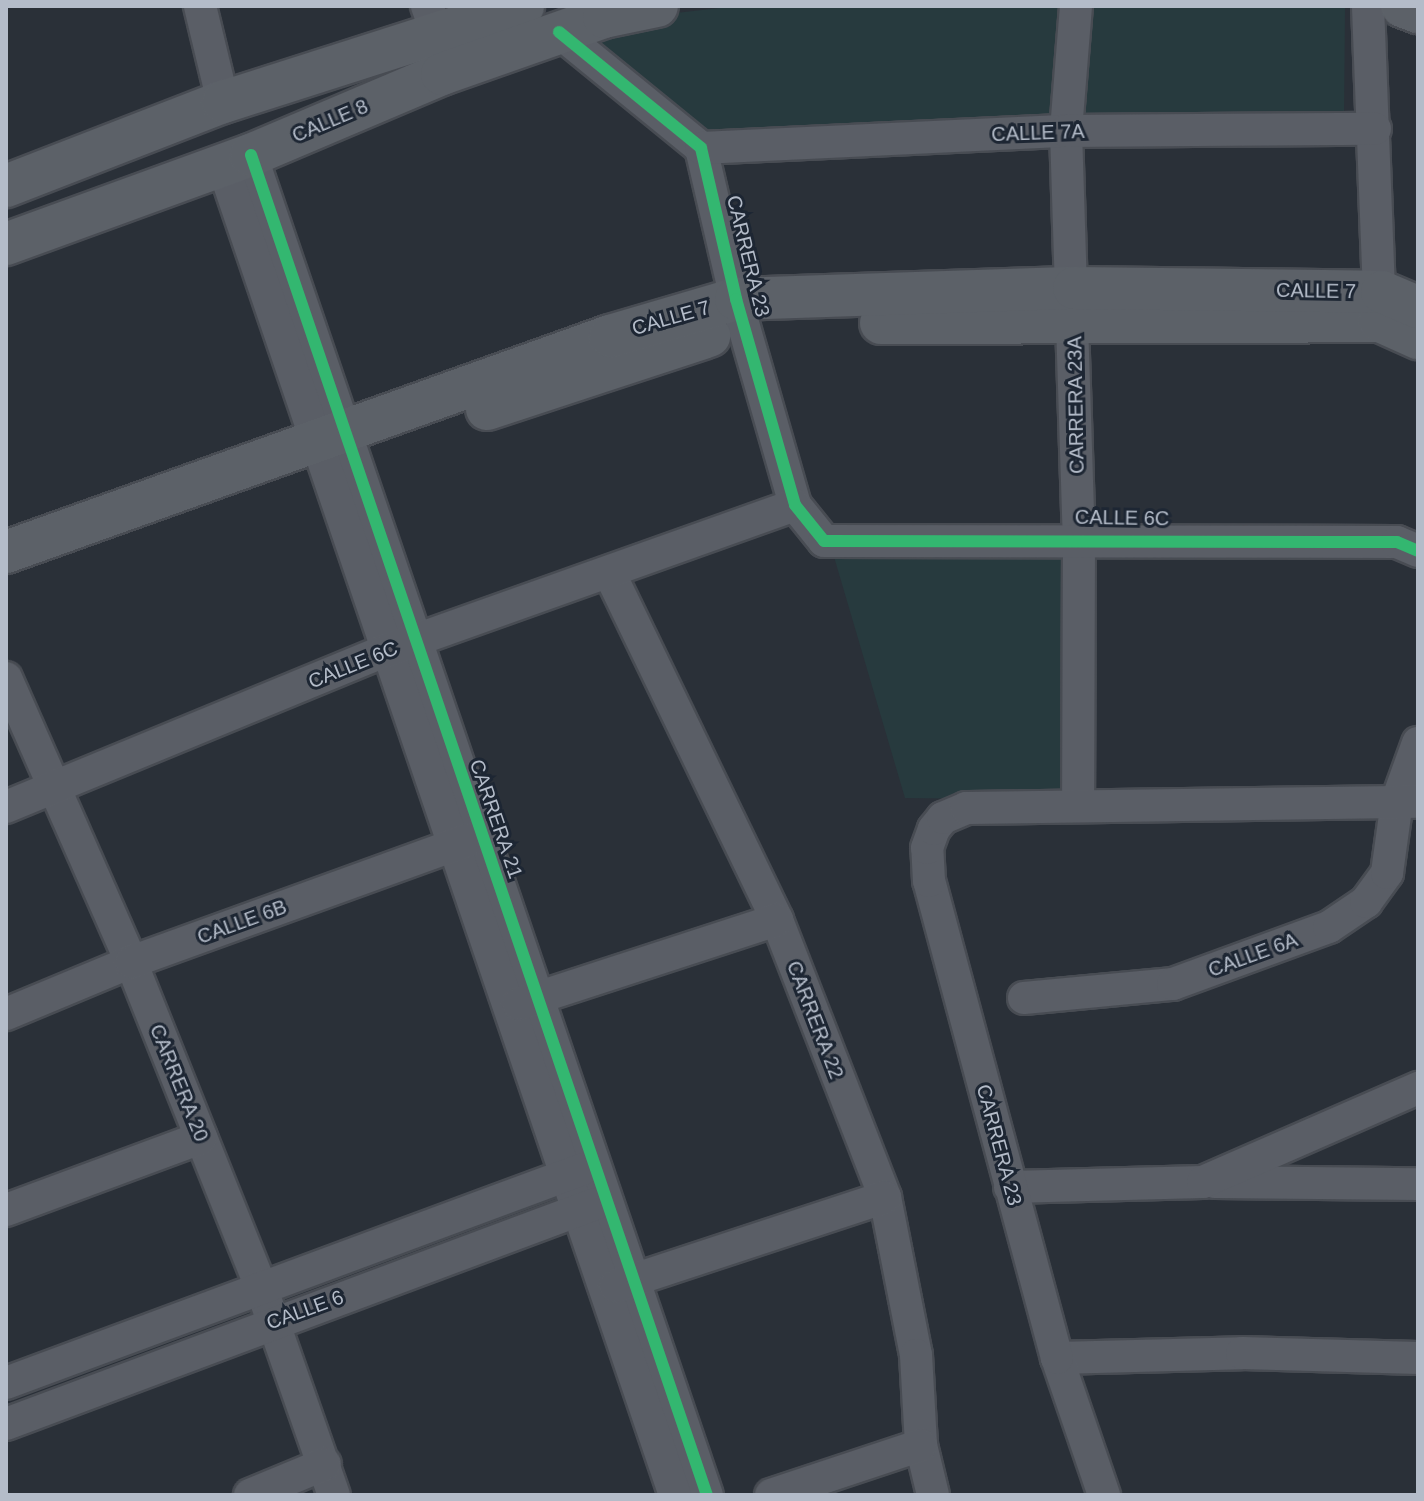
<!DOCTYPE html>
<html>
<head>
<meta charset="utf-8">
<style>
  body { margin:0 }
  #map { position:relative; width:1424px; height:1501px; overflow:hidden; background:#2a3038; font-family:Arial,sans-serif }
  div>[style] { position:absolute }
  .green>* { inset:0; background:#273a3e }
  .roads { filter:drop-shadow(2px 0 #484c53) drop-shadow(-2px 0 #484c53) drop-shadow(0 2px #484c53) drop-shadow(0 -2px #484c53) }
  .minor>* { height:32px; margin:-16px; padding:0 16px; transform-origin:16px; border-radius:16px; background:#5a5e66 }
  .major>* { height:42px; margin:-21px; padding:0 21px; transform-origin:21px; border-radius:21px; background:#5c6168 }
  .cycleway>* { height:12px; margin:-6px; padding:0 6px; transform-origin:6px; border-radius:6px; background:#33b770 }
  span { translate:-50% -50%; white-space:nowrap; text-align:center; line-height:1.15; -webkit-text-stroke:6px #1d2633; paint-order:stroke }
  .street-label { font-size:20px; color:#b4bcc9 }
  .frame { position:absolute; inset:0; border:8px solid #b4bcc9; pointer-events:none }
</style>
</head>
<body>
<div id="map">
  <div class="green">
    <div style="clip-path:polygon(737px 6px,1345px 6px,1344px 115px,712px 133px,596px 42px,676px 13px)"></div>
    <div style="clip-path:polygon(1073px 547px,1072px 800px,905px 798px,832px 550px)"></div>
  </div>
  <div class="roads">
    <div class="minor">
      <div style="left:200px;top:6px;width:99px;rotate:76.5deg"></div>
      <div style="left:427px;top:6px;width:29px;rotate:70deg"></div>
      <div style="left:1076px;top:6px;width:125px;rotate:94.6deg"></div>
      <div style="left:1066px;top:131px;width:407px;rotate:88.2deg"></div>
      <div style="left:1079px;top:538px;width:267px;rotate:90.2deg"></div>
      <div style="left:1368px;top:6px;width:308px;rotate:87.8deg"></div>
      <div style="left:559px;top:32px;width:183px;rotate:39.2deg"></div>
      <div style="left:701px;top:148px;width:155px;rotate:76.9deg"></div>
      <div style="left:736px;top:299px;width:214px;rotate:74deg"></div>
      <div style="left:795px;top:505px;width:46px;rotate:51.1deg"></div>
      <div style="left:824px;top:541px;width:573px;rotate:0.1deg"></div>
      <div style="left:1397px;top:542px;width:23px;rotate:23deg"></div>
      <div style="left:701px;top:148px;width:365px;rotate:-2.7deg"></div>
      <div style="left:1066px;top:131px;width:309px;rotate:-0.4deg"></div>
      <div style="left:251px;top:155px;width:1415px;rotate:71.21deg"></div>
      <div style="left:223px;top:166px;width:1404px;rotate:71.22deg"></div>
      <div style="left:609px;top:572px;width:386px;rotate:64.2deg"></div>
      <div style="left:777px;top:920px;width:297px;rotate:68.7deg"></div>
      <div style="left:885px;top:1197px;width:161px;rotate:78.9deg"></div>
      <div style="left:916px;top:1355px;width:90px;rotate:86.8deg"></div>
      <div style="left:921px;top:1445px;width:51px;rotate:76.5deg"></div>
      <div style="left:6px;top:678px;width:310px;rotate:66.2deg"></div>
      <div style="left:131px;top:962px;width:350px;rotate:68.2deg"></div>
      <div style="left:261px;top:1287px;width:220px;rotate:70.7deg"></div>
      <div style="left:6px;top:807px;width:410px;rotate:-22.4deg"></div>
      <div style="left:385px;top:651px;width:435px;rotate:-19.6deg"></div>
      <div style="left:1024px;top:998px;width:150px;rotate:-5.4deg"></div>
      <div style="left:1173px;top:984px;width:166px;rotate:-20.1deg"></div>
      <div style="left:1329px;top:927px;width:45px;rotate:-34deg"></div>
      <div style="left:1366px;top:902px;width:36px;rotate:-54deg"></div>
      <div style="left:1387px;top:873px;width:73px;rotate:-82.1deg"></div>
      <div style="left:1397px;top:801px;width:62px;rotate:-70.1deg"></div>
      <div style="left:518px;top:1004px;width:272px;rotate:-18deg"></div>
      <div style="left:6px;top:1014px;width:135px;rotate:-22.6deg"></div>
      <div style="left:131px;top:962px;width:362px;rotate:-19.9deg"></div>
      <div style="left:1215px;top:1182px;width:203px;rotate:0.6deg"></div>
      <div style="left:1010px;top:1187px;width:193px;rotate:-1.5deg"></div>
      <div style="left:1203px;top:1182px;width:235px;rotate:-23.6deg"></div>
      <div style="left:6px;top:1210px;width:208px;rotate:-20.3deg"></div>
      <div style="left:615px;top:1286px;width:284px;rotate:-18.2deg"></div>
      <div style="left:1057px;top:1358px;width:185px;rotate:-1.5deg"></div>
      <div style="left:1242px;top:1353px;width:176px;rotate:1.6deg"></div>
      <div style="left:6px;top:1383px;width:615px;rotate:-20.35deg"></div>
      <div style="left:6px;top:1424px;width:629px;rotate:-20.48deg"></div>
      <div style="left:250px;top:1495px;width:81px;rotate:-22.5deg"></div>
      <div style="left:771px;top:1495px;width:158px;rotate:-18.4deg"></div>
      <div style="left:1104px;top:1495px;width:145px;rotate:-108.9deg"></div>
      <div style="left:1057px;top:1358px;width:494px;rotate:-105deg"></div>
      <div style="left:929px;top:881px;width:33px;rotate:-93deg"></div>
      <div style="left:927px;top:848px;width:20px;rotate:-70deg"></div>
      <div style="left:934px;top:829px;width:14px;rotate:-51deg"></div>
      <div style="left:943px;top:818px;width:25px;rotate:-23deg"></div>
      <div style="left:966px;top:808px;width:452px;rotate:-0.8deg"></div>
    </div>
    <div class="major">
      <div style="left:1402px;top:6px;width:17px;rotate:21deg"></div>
      <div style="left:6px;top:186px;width:233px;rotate:-21.2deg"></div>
      <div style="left:223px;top:102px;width:315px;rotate:-17.7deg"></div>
      <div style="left:6px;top:244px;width:261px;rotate:-20deg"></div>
      <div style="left:251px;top:155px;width:207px;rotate:-23deg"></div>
      <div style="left:442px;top:74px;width:172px;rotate:-19.4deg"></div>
      <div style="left:604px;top:17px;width:54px;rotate:-11.7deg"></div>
      <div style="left:881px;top:323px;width:499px;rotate:-0.2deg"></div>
      <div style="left:1380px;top:321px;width:42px;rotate:24.1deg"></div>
      <div style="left:487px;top:409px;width:234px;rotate:-18.2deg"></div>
      <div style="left:6px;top:552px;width:641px;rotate:-19.68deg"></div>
      <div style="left:610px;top:336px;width:131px;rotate:-16.4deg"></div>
      <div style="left:736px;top:299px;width:338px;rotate:-1.9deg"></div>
      <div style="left:1074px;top:288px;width:308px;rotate:0.7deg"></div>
      <div style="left:1382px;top:292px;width:39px;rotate:23deg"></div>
    </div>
  </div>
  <div class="cycleway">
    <div style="left:559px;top:32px;width:183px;rotate:39.2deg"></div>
    <div style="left:701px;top:148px;width:155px;rotate:76.9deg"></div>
    <div style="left:736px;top:299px;width:214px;rotate:74deg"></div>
    <div style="left:795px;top:505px;width:46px;rotate:51.1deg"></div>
    <div style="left:824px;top:541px;width:573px;rotate:0.1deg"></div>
    <div style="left:1397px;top:542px;width:23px;rotate:23deg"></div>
    <div style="left:251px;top:155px;width:1415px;rotate:71.21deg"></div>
  </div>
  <div class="street-label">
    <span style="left:330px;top:121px;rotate:-23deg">CALLE 8</span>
    <span style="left:1038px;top:133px;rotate:-2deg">CALLE 7A</span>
    <span style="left:748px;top:256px;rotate:76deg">CARRERA 23</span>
    <span style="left:1316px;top:291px;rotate:1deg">CALLE 7</span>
    <span style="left:671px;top:318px;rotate:-16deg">CALLE 7</span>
    <span style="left:1076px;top:405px;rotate:-91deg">CARRERA 23A</span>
    <span style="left:1122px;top:518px;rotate:1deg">CALLE 6C</span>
    <span style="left:353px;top:665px;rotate:-22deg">CALLE 6C</span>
    <span style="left:496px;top:819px;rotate:71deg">CARRERA 21</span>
    <span style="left:242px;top:922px;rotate:-20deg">CALLE 6B</span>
    <span style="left:1253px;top:955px;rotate:-20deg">CALLE 6A</span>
    <span style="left:815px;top:1020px;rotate:69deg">CARRERA 22</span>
    <span style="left:179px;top:1083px;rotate:68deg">CARRERA 20</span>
    <span style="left:999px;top:1145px;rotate:75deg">CARRERA 23</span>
    <span style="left:305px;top:1310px;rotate:-20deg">CALLE 6</span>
  </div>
  <div class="frame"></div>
</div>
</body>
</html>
